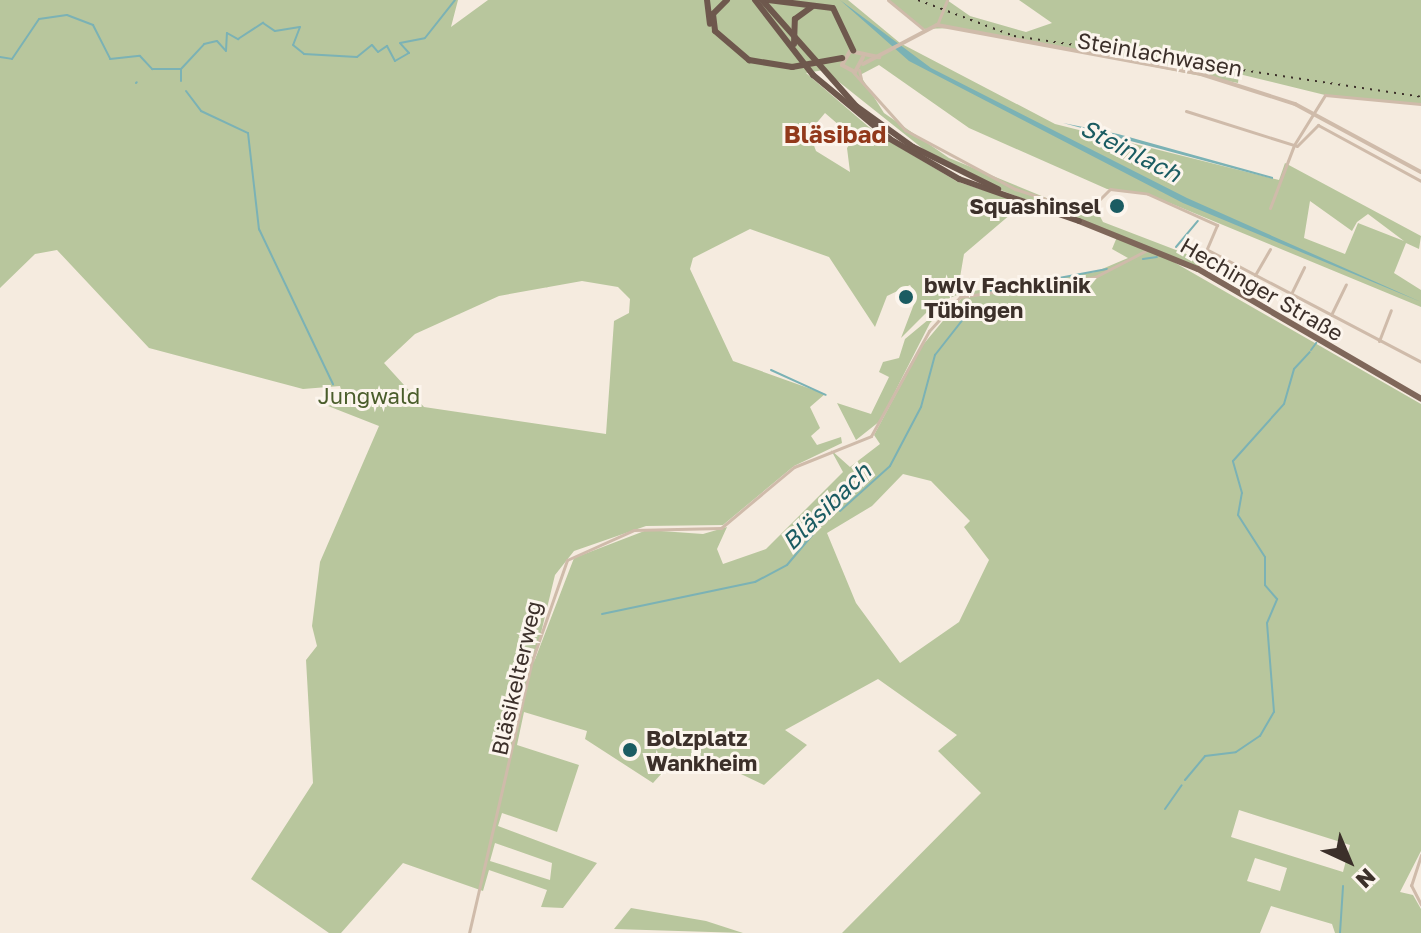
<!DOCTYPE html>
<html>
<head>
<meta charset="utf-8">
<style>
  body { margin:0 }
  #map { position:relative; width:1421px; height:933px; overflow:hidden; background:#f5ebdf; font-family:"Golos Text",sans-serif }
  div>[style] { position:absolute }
  .green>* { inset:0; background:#b8c69d }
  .water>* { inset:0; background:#7bb2b5 }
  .stream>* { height:2px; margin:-1px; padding:0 1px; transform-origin:1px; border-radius:1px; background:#7bb2b5 }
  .minor>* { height:3px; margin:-1.5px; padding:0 1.5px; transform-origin:1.5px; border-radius:1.5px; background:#cfbbaa }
  .tertiary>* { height:4px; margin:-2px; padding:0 2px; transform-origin:2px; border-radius:2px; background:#cfbbaa }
  .primary>* { height:6px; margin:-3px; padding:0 3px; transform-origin:3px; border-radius:3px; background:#7f675a }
  .trunk>* { height:6px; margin:-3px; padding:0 3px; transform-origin:3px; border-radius:3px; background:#6e584d }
  .rail>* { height:2px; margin-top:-1px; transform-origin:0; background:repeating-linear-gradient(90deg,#3c302a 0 2px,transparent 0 8px) }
  .dots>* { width:22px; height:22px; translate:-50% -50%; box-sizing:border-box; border:4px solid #fcf5ed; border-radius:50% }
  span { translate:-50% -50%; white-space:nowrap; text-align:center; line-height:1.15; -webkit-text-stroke:6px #fcf5ed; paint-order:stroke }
  .street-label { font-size:22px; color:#3c302a }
  .poi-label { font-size:22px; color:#3c302a; font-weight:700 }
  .right { translate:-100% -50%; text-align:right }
  .left { translate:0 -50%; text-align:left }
  .park-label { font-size:22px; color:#4a5d2b }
  .neighbourhood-label { font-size:24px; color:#92391b; font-weight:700 }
  .water-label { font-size:24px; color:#1b5c62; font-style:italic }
  .north { position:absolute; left:1309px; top:821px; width:80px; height:80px; -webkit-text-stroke:6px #fcf5ed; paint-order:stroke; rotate:136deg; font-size:22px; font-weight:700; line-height:32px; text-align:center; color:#3c302a }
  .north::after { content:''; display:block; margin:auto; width:28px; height:36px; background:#3c302a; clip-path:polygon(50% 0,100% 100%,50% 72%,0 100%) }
</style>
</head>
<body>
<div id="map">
  <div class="green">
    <div style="clip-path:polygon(evenodd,0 0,458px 0,451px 27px,488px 0,848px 0,900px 43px,1055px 124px,1279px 180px,1285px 163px,1421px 236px,1419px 249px,1406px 243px,1394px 273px,1421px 290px,1421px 307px,1148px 194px,1107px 189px,969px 128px,879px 65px,860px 75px,884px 113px,949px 158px,1061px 204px,1094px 205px,1103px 222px,1202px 260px,1198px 269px,1165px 257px,1421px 404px,1421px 851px,1400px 892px,1413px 895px,1421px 909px,1421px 933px,1335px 933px,1332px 924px,1271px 906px,1260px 933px,842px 933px,981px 793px,938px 751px,957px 735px,878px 679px,785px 730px,807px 745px,764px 785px,722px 765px,671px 763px,653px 783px,585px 739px,587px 731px,524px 712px,517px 745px,579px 765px,557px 832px,502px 813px,498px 826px,597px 863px,563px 908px,541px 907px,547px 890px,489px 870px,483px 891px,403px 863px,341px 933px,329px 933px,251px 879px,313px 783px,306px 660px,317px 646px,312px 626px,320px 562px,379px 426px,328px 406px,344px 400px,340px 386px,303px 389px,149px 348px,57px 250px,35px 254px,0 288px,0 0,824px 70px,927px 152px,998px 189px,1141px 244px,1117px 237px,1112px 249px,1128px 258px,1095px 272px,967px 292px,922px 346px,874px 435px,880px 444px,850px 467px,831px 450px,843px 472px,766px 549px,723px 564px,717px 549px,727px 527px,703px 534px,647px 530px,574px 558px,534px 662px,555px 575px,574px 551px,646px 526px,723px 525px,794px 466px,842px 443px,841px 437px,817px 445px,811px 436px,820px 428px,810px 407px,825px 394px,733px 361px,690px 269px,693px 258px,750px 229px,829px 257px,875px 327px,887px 296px,910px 285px,917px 296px,901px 338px,935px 304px,957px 295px,964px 254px,1024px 203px,958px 182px,877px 134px,806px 73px,824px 70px,0 0,825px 113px,854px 138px,847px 148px,850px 172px,816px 151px,809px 132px,825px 113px,0 0,1310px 201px,1352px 231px,1357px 222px,1368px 214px,1404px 241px,1358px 223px,1345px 254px,1304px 238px,1310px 201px,0 0,582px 281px,618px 287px,630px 299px,629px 313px,614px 321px,606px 434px,424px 407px,384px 363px,415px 334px,499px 296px,582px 281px,0 0,903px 474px,931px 481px,970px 521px,964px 527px,989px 560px,959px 622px,900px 663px,856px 603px,827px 533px,872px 506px,903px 474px,0 0,1239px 810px,1350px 845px,1343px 872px,1231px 837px,1239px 810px,0 0,495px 843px,552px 863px,550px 880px,490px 861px,495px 843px,0 0,1255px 858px,1287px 868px,1280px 891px,1247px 881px,1255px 858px)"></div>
    <div style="clip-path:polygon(888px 0,947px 0,970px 16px,1026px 32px,1052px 23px,1019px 0,1421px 0,1421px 104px,1325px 95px,1239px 74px,1238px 83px,953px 28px,923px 29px)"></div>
    <div style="clip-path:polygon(952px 300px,930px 323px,880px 421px,856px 440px,837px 403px,871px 414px,889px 377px,879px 372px,883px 362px,899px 358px,905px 339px)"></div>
    <div style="clip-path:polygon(631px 908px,706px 921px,743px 933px,614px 929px)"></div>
  </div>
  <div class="water">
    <div style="clip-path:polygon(840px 0,931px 68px,1187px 198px,1421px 302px,1183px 203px,909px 61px)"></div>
    <div style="clip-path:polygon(1063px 123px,1118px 134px,1273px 177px,1273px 179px)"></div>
  </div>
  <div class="stream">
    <div style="left:0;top:57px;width:12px;rotate:9deg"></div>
    <div style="left:12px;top:59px;width:48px;rotate:-56deg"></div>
    <div style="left:39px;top:19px;width:28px;rotate:-8deg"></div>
    <div style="left:67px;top:15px;width:28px;rotate:21deg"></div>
    <div style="left:93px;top:25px;width:38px;rotate:63deg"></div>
    <div style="left:110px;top:59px;width:30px;rotate:-6deg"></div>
    <div style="left:140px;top:56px;width:18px;rotate:47deg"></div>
    <div style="left:152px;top:69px;width:29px"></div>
    <div style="left:181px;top:69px;width:34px;rotate:-47deg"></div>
    <div style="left:204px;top:44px;width:13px;rotate:-13deg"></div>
    <div style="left:217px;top:41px;width:13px;rotate:48deg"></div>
    <div style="left:226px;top:51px;width:18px;rotate:-87deg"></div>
    <div style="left:227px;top:33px;width:13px;rotate:29deg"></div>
    <div style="left:238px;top:39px;width:30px;rotate:-33deg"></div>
    <div style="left:263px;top:23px;width:14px;rotate:34deg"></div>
    <div style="left:275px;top:31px;width:25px;rotate:-9deg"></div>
    <div style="left:300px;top:27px;width:19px;rotate:111deg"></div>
    <div style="left:293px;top:45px;width:14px;rotate:39deg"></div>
    <div style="left:304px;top:54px;width:53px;rotate:3.2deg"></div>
    <div style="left:357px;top:57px;width:19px;rotate:-39deg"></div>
    <div style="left:372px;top:45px;width:9px;rotate:49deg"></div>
    <div style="left:378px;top:52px;width:11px;rotate:-34deg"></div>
    <div style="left:387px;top:46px;width:17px;rotate:62deg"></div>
    <div style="left:395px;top:61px;width:16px;rotate:-30deg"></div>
    <div style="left:409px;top:53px;width:13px;rotate:-132deg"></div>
    <div style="left:400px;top:43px;width:25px;rotate:-11deg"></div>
    <div style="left:425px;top:38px;width:48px;rotate:-51.7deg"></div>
    <div style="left:181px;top:70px;width:11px;rotate:90deg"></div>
    <div style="left:136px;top:83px;width:1px;rotate:-45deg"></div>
    <div style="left:186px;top:91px;width:25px;rotate:53deg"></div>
    <div style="left:201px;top:111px;width:52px;rotate:25.1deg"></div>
    <div style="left:248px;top:133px;width:97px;rotate:83.5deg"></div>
    <div style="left:259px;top:229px;width:172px;rotate:64.5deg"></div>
    <div style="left:1176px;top:247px;width:34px;rotate:-50deg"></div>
    <div style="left:1143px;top:259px;width:14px;rotate:-8deg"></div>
    <div style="left:989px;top:291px;width:120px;rotate:-10.6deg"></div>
    <div style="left:1311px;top:350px;width:9px;rotate:-54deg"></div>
    <div style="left:771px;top:370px;width:60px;rotate:24.4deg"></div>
    <div style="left:840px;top:511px;width:67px;rotate:-42deg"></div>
    <div style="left:890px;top:466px;width:67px;rotate:-62.3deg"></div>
    <div style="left:921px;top:407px;width:54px;rotate:-74.9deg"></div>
    <div style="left:935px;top:355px;width:65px;rotate:-51.9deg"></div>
    <div style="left:602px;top:614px;width:156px;rotate:-11.8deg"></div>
    <div style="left:755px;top:582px;width:36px;rotate:-28deg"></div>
    <div style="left:787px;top:565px;width:50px;rotate:-49.9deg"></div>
    <div style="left:1185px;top:780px;width:31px;rotate:-50deg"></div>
    <div style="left:1205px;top:756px;width:31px;rotate:-7deg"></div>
    <div style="left:1236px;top:752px;width:29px;rotate:-34deg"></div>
    <div style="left:1260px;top:736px;width:28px;rotate:-60deg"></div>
    <div style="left:1274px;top:712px;width:89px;rotate:-94.5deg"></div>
    <div style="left:1267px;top:623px;width:26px;rotate:-67deg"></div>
    <div style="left:1277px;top:599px;width:18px;rotate:-131deg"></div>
    <div style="left:1265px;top:585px;width:28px;rotate:-90deg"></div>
    <div style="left:1265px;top:557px;width:50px;rotate:-122.7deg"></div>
    <div style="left:1238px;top:515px;width:22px;rotate:-80deg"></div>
    <div style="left:1242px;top:493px;width:33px;rotate:-106deg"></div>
    <div style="left:1233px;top:461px;width:76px;rotate:-48.2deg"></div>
    <div style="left:1284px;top:404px;width:36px;rotate:-74deg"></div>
    <div style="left:1294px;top:369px;width:23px;rotate:-47deg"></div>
    <div style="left:1165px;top:809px;width:29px;rotate:-55deg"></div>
    <div style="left:1340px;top:933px;width:47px;rotate:-86.3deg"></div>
  </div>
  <div class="minor">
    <div style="left:888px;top:0;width:45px;rotate:39.6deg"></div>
    <div style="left:937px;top:25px;width:27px;rotate:-68deg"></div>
    <div style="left:859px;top:70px;width:9px;rotate:77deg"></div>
    <div style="left:853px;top:72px;width:78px;rotate:48.1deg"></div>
    <div style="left:905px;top:130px;width:125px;rotate:28.2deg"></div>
    <div style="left:1015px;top:189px;width:48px;rotate:18.1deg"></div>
    <div style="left:1061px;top:204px;width:33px;rotate:2deg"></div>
    <div style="left:1094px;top:205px;width:23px;rotate:-45deg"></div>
    <div style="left:1110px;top:189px;width:38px;rotate:7deg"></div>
    <div style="left:1148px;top:194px;width:76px;rotate:24.2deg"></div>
    <div style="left:1217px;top:225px;width:38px;rotate:113deg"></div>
    <div style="left:1186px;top:111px;width:116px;rotate:17.5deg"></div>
    <div style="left:1297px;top:146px;width:30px;rotate:-45deg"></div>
    <div style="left:1318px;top:125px;width:117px;rotate:28.5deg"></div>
    <div style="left:1270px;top:208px;width:67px;rotate:-69.1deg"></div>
    <div style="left:1294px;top:145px;width:59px;rotate:-58.2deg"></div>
    <div style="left:1325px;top:95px;width:96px;rotate:5.4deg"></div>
    <div style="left:1208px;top:250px;width:241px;rotate:27.7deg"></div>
    <div style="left:1255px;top:275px;width:30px;rotate:-60deg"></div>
    <div style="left:1291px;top:294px;width:30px;rotate:-64deg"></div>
    <div style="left:1331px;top:315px;width:34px;rotate:-64deg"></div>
    <div style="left:1379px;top:341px;width:33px;rotate:-69deg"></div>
    <div style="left:1421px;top:855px;width:32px;rotate:108deg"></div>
    <div style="left:1411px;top:885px;width:22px;rotate:63deg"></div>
    <div style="left:469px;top:933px;width:279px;rotate:-77deg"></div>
    <div style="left:532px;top:661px;width:107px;rotate:-70.9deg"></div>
    <div style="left:567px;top:560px;width:73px;rotate:-24.1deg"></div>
    <div style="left:634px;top:530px;width:87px;rotate:-1.3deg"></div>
    <div style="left:721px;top:528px;width:95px;rotate:-39.9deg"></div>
    <div style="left:794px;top:467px;width:83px;rotate:-21.9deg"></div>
    <div style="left:871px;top:436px;width:120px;rotate:-61.1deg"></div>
    <div style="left:929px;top:331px;width:46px;rotate:-47.6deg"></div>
    <div style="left:960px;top:297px;width:136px;rotate:-8.4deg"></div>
    <div style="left:1095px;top:277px;width:59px;rotate:-27.4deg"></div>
  </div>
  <div class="tertiary">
    <div style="left:863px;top:57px;width:17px;rotate:118deg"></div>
    <div style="left:855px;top:72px;width:15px;rotate:-152deg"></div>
    <div style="left:842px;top:65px;width:16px;rotate:-60deg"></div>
    <div style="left:850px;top:51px;width:30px;rotate:12deg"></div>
    <div style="left:863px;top:64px;width:84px;rotate:-27.8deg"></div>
    <div style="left:937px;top:25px;width:269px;rotate:10.5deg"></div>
    <div style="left:1201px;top:74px;width:99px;rotate:17.7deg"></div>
    <div style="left:1295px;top:104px;width:143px;rotate:28.4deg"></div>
  </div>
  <div class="primary">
    <div style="left:1079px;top:221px;width:128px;rotate:22deg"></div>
    <div style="left:1198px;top:269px;width:258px;rotate:30.2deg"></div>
  </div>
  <div class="trunk">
    <div style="left:707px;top:0;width:24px;rotate:83deg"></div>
    <div style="left:727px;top:0;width:20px;rotate:135deg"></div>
    <div style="left:713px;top:14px;width:17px;rotate:83deg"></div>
    <div style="left:715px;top:31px;width:45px;rotate:40.5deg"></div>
    <div style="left:749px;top:60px;width:44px;rotate:9.2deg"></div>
    <div style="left:792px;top:67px;width:51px;rotate:-10.2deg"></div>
    <div style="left:755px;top:0;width:95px;rotate:52.3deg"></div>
    <div style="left:813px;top:75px;width:100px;rotate:39.7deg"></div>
    <div style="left:890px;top:139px;width:80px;rotate:30.1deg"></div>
    <div style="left:959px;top:179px;width:127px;rotate:19.3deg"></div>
    <div style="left:762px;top:0;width:142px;rotate:48.4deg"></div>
    <div style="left:856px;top:106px;width:70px;rotate:35.7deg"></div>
    <div style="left:913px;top:147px;width:95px;rotate:26.3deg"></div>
    <div style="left:768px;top:0;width:65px;rotate:7deg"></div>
    <div style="left:833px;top:8px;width:47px;rotate:64.5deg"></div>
    <div style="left:794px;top:44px;width:25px;rotate:-88deg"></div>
    <div style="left:795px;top:19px;width:22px;rotate:-36deg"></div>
  </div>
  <div class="rail">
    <div style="left:918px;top:0;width:103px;rotate:20.6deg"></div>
    <div style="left:1014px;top:36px;width:412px;rotate:8.5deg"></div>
  </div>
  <div class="dots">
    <div style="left:1117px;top:206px;background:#1b5c62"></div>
    <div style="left:906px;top:297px;background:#1b5c62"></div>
    <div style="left:630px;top:750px;background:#1b5c62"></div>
  </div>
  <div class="street-label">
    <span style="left:1160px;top:54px;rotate:10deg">Steinlachwasen</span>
    <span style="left:1262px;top:289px;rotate:30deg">Hechinger Straße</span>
    <span style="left:516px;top:678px;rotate:-77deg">Bläsikelterweg</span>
  </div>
  <div class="poi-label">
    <span class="right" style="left:1101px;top:206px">Squashinsel</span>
    <span class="left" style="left:924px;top:297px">bwlv Fachklinik<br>Tübingen</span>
    <span class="left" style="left:646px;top:750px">Bolzplatz<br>Wankheim</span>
  </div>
  <div class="park-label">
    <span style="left:369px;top:396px">Jungwald</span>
  </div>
  <div class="neighbourhood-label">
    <span style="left:835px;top:134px">Bläsibad</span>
  </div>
  <div class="water-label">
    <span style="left:1131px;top:150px;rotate:27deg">Steinlach</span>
    <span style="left:826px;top:506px;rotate:-44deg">Bläsibach</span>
  </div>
  <div class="north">N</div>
</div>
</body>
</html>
